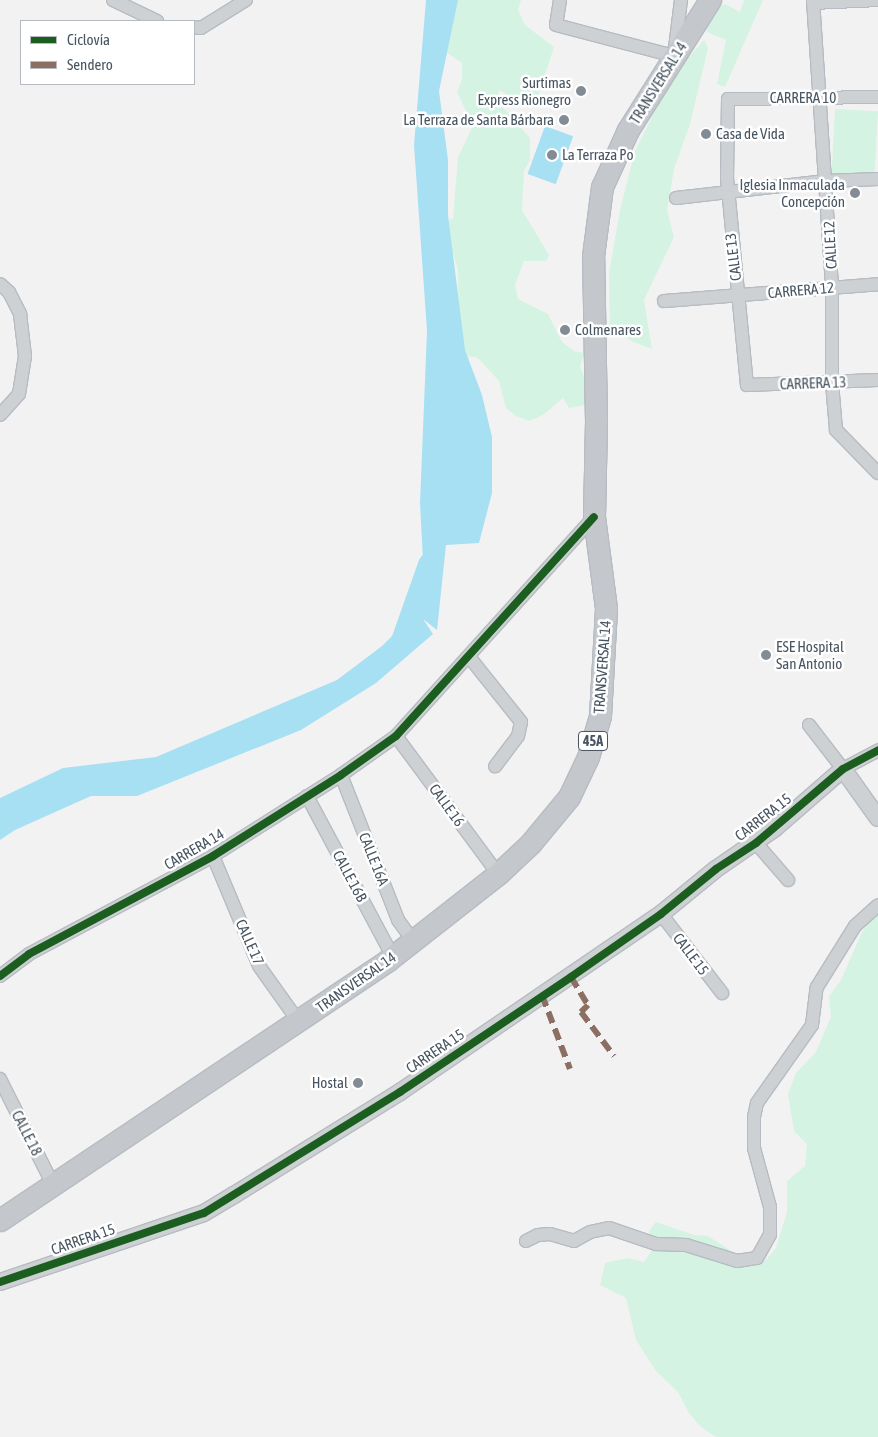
<!DOCTYPE html>
<html>
<head>
<meta charset="utf-8">
<style>
  body { margin:0 }
  #map { position:relative; width:878px; height:1437px; overflow:hidden; background:#f3f2f2; font-family:"Asap Condensed",sans-serif }
  div>[style] { position:absolute }
  .green>* { inset:0; background:#d5f3e2; transform-origin:0 0 }
  .water>* { inset:0; background:#a7e0f3; transform-origin:0 0 }
  .river>* { height:24px; margin:-12px; padding:0 12px; transform-origin:12px; border-radius:12px; background:#a7e0f3 }
  .roads { filter:drop-shadow(1px 0 #b6bcc2) drop-shadow(-1px 0 #b6bcc2) drop-shadow(0 1px #b6bcc2) drop-shadow(0 -1px #b6bcc2) }
  .minor>* { height:12px; margin:-6px; padding:0 6px; transform-origin:6px; border-radius:6px; background:#ced1d3 }
  .tertiary>* { height:16px; margin:-8px; padding:0 8px; transform-origin:8px; border-radius:8px; background:#ced1d3 }
  .trunk>* { height:21px; margin:-10.5px; padding:0 10.5px; transform-origin:10.5px; border-radius:10.5px; background:#c4c8cd }
  .quiet>* { height:6px; margin-top:-3px; transform-origin:0; background:repeating-linear-gradient(90deg,#8d6e63 0 12px,transparent 0 18px) }
  .cycleway>* { height:8px; margin:-4px; padding:0 4px; transform-origin:4px; border-radius:4px; background:#1b5e20 }
  .dots>* { width:14px; height:14px; translate:-50% -50%; box-sizing:border-box; border:2px solid #fff; border-radius:50% }
  span { translate:-50% -50%; white-space:nowrap; text-align:center; line-height:1.15; -webkit-text-stroke:5px #fff; paint-order:stroke }
  .shield-label span { padding:1px 4px; background:#fff; border:1px solid; border-radius:4px; -webkit-text-stroke-width:0 }
  .shield-label { font-size:14px; color:#475461; font-weight:700 }
  .poi-label { font-size:15px; color:#475461 }
  .right { translate:-100% -50%; text-align:right }
  .left { translate:0 -50%; text-align:left }
  .street-label { font-size:15px; color:#475461 }
  .legend { position:absolute; left:20px; top:20px; width:175px; height:65px; box-sizing:border-box; background:#fff; border:1px solid #b5bbc0; margin:0; padding:6px 9px; list-style:none; font-size:15px; color:#475461 }
  .legend li { display:flex; align-items:center; gap:10px; height:25px }
  .legend b { width:25px; border:1px solid #b5bbc0 }
</style>
</head>
<body>
<div id="map">
  <div class="green">
    <div style="clip-path:polygon(449px 0,521px 0,518px 10px,525px 25px,554px 47px,536px 102px,523px 104px,499px 90px,497px 101px,530px 138px,530px 160px,524px 171px,522px 210px,549px 255px,546px 261px,524px 261px,515px 285px,518px 299px,548px 314px,562px 342px,574px 351px,584px 353px,580px 367px,588px 385px,591px 404px,569px 408px,563px 398px,543px 415px,529px 421px,516px 416px,506px 408px,499px 381px,478px 358px,467px 356px,459px 342px,458px 270px,453px 253px,441px 249px,442px 224px,453px 218px,458px 157px,473px 126px,457px 92px,462px 80px,462px 63px,447px 53px,438px 38px)"></div>
    <div style="clip-path:polygon(744px 0,763px 0,725px 87px,717px 84px,726px 40px,707px 32px,706px 16px,725px 4px,740px 12px)"></div>
    <div style="clip-path:polygon(704px 40px,708px 48px,690px 124px,674px 169px,667px 210px,674px 237px,644px 300px,652px 349px,633px 342px,610px 326px,609px 274px,620px 210px,635px 151px,659px 103px,681px 66px)"></div>
    <div style="left:835px;top:109px;width:43px;height:73px;rotate:3deg"></div>
    <div style="clip-path:polygon(878px 913px,878px 1437px,716px 1437px,701px 1427px,689px 1413px,678px 1392px,656px 1371px,636px 1340px,626px 1298px,600px 1285px,605px 1263px,628px 1258px,644px 1262px,652px 1250px,649px 1231px,656px 1222px,694px 1235px,708px 1236px,747px 1261px,765px 1261px,776px 1248px,787px 1212px,787px 1181px,805px 1166px,807px 1144px,794px 1131px,788px 1094px,796px 1073px,816px 1052px,831px 1017px,829px 996px,841px 980px,862px 932px)"></div>
  </div>
  <div class="water">
    <div style="clip-path:polygon(426px 0,458px 0,439px 91px,448px 160px,448px 215px,465px 350px,482px 395px,492px 437px,492px 493px,479px 543px,446px 545px,437px 630px,423px 619px,433px 634px,376px 683px,301px 730px,137px 796px,91px 796px,15px 830px,0 840px,0 798px,63px 768px,156px 757px,337px 680px,382px 646px,417px 611px,424px 579px,420px 503px,427px 331px,414px 145px)"></div>
    <div style="left:545px;top:126px;width:30px;height:51px;rotate:20deg"></div>
  </div>
  <div class="river">
    <div style="left:402px;top:644px;width:84px;rotate:-70.5deg"></div>
  </div>
  <div class="roads">
    <div class="minor">
      <div style="left:113px;top:0;width:49px;rotate:25.5deg"></div>
      <div style="left:560px;top:0;width:25px;rotate:99deg"></div>
      <div style="left:556px;top:25px;width:122px;rotate:14.7deg"></div>
      <div style="left:674px;top:56px;width:56px;rotate:-82.9deg"></div>
      <div style="left:813px;top:0;width:287px;rotate:86.2deg"></div>
      <div style="left:832px;top:286px;width:97px;rotate:90deg"></div>
      <div style="left:832px;top:383px;width:47px;rotate:85.1deg"></div>
      <div style="left:836px;top:430px;width:60px;rotate:45.7deg"></div>
      <div style="left:813px;top:3px;width:65px;rotate:-2.6deg"></div>
      <div style="left:194px;top:27px;width:7px;rotate:8deg"></div>
      <div style="left:201px;top:28px;width:53px;rotate:-31.9deg"></div>
      <div style="left:878px;top:97px;width:150px;rotate:179.2deg"></div>
      <div style="left:728px;top:99px;width:79px;rotate:90.7deg"></div>
      <div style="left:727px;top:178px;width:208px;rotate:84.5deg"></div>
      <div style="left:747px;top:385px;width:131px;rotate:-2.2deg"></div>
      <div style="left:676px;top:198px;width:151px;rotate:-6.5deg"></div>
      <div style="left:826px;top:181px;width:52px;rotate:-2.2deg"></div>
      <div style="left:0;top:284px;width:12px;rotate:42deg"></div>
      <div style="left:9px;top:292px;width:25px;rotate:63deg"></div>
      <div style="left:20px;top:314px;width:42px;rotate:83.2deg"></div>
      <div style="left:25px;top:356px;width:38px;rotate:99deg"></div>
      <div style="left:19px;top:394px;width:28px;rotate:132deg"></div>
      <div style="left:664px;top:301px;width:215px;rotate:-4.5deg"></div>
      <div style="left:470px;top:658px;width:82px;rotate:51.4deg"></div>
      <div style="left:521px;top:722px;width:14px;rotate:102deg"></div>
      <div style="left:518px;top:736px;width:38px;rotate:127deg"></div>
      <div style="left:809px;top:725px;width:56px;rotate:52.3deg"></div>
      <div style="left:843px;top:769px;width:40px;rotate:-28deg"></div>
      <div style="left:396px;top:736px;width:172px;rotate:53.5deg"></div>
      <div style="left:341px;top:775px;width:156px;rotate:68.5deg"></div>
      <div style="left:398px;top:920px;width:26px;rotate:54deg"></div>
      <div style="left:307px;top:796px;width:183px;rotate:61.9deg"></div>
      <div style="left:756px;top:843px;width:49px;rotate:49.1deg"></div>
      <div style="left:213px;top:856px;width:119px;rotate:67.3deg"></div>
      <div style="left:259px;top:966px;width:69px;rotate:54.5deg"></div>
      <div style="left:661px;top:914px;width:100px;rotate:52.3deg"></div>
      <div style="left:0;top:976px;width:36px;rotate:-37deg"></div>
      <div style="left:29px;top:954px;width:208px;rotate:-28deg"></div>
      <div style="left:213px;top:856px;width:151px;rotate:-32.3deg"></div>
      <div style="left:341px;top:775px;width:67px;rotate:-35.3deg"></div>
      <div style="left:396px;top:736px;width:295px;rotate:-47.9deg"></div>
      <div style="left:0;top:1079px;width:121px;rotate:63.4deg"></div>
      <div style="left:526px;top:1241px;width:13px;rotate:-27deg"></div>
      <div style="left:538px;top:1235px;width:12px;rotate:-5deg"></div>
      <div style="left:550px;top:1234px;width:25px;rotate:16deg"></div>
      <div style="left:574px;top:1241px;width:18px;rotate:-29deg"></div>
      <div style="left:590px;top:1232px;width:19px;rotate:-12deg"></div>
      <div style="left:609px;top:1228px;width:50px;rotate:18.8deg"></div>
      <div style="left:656px;top:1244px;width:30px;rotate:2deg"></div>
      <div style="left:686px;top:1245px;width:53px;rotate:17.4deg"></div>
      <div style="left:737px;top:1261px;width:20px;rotate:-9deg"></div>
      <div style="left:757px;top:1258px;width:26px;rotate:-61deg"></div>
      <div style="left:770px;top:1235px;width:28px;rotate:-90deg"></div>
      <div style="left:770px;top:1207px;width:61px;rotate:-105.2deg"></div>
      <div style="left:754px;top:1148px;width:31px;rotate:-90deg"></div>
      <div style="left:754px;top:1117px;width:14px;rotate:-78deg"></div>
      <div style="left:757px;top:1103px;width:95px;rotate:-54.8deg"></div>
      <div style="left:812px;top:1025px;width:38px;rotate:-83deg"></div>
      <div style="left:817px;top:987px;width:72px;rotate:-58.1deg"></div>
      <div style="left:855px;top:926px;width:31px;rotate:-42deg"></div>
    </div>
    <div class="tertiary">
      <div style="left:0;top:1282px;width:215px;rotate:-18.7deg"></div>
      <div style="left:204px;top:1213px;width:35px;rotate:-31deg"></div>
      <div style="left:234px;top:1195px;width:195px;rotate:-31.8deg"></div>
      <div style="left:400px;top:1092px;width:316px;rotate:-34.3deg"></div>
      <div style="left:661px;top:914px;width:71px;rotate:-39.3deg"></div>
      <div style="left:716px;top:869px;width:70px;rotate:-34.6deg"></div>
      <div style="left:774px;top:829px;width:91px;rotate:-41deg"></div>
      <div style="left:843px;top:769px;width:60px;rotate:54.5deg"></div>
    </div>
    <div class="trunk">
      <div style="left:0;top:1220px;width:466px;rotate:-33.8deg"></div>
      <div style="left:387px;top:961px;width:141px;rotate:-38.1deg"></div>
      <div style="left:498px;top:874px;width:44px;rotate:-43.2deg"></div>
      <div style="left:530px;top:844px;width:61px;rotate:-50.3deg"></div>
      <div style="left:569px;top:797px;width:44px;rotate:-64.6deg"></div>
      <div style="left:588px;top:757px;width:43px;rotate:-73.7deg"></div>
      <div style="left:600px;top:716px;width:108px;rotate:-86.8deg"></div>
      <div style="left:606px;top:608px;width:92px;rotate:-97.5deg"></div>
      <div style="left:594px;top:517px;width:96px;rotate:-88.8deg"></div>
      <div style="left:596px;top:421px;width:165px;rotate:-91deg"></div>
      <div style="left:593px;top:256px;width:70px;rotate:-82.6deg"></div>
      <div style="left:602px;top:187px;width:63px;rotate:-65.5deg"></div>
      <div style="left:628px;top:130px;width:154px;rotate:-57.8deg"></div>
    </div>
  </div>
  <div class="quiet">
    <div style="left:571px;top:977px;width:33px;rotate:59deg"></div>
    <div style="left:588px;top:1005px;width:10px;rotate:135deg"></div>
    <div style="left:581px;top:1012px;width:55px;rotate:53.1deg"></div>
    <div style="left:542px;top:995px;width:79px;rotate:69.3deg"></div>
  </div>
  <div class="cycleway">
    <div style="left:0;top:976px;width:36px;rotate:-37deg"></div>
    <div style="left:29px;top:954px;width:208px;rotate:-28deg"></div>
    <div style="left:213px;top:856px;width:151px;rotate:-32.3deg"></div>
    <div style="left:341px;top:775px;width:67px;rotate:-35.3deg"></div>
    <div style="left:396px;top:736px;width:295px;rotate:-47.9deg"></div>
    <div style="left:0;top:1282px;width:215px;rotate:-18.7deg"></div>
    <div style="left:204px;top:1213px;width:230px;rotate:-31.7deg"></div>
    <div style="left:400px;top:1092px;width:206px;rotate:-33.9deg"></div>
    <div style="left:571px;top:977px;width:110px;rotate:-35deg"></div>
    <div style="left:661px;top:914px;width:71px;rotate:-39.3deg"></div>
    <div style="left:716px;top:869px;width:48px;rotate:-33deg"></div>
    <div style="left:756px;top:843px;width:114px;rotate:-40.4deg"></div>
    <div style="left:843px;top:769px;width:40px;rotate:-28deg"></div>
  </div>
  <div class="dots">
    <div style="left:581px;top:91px;background:#838b94"></div>
    <div style="left:564px;top:120px;background:#838b94"></div>
    <div style="left:706px;top:134px;background:#838b94"></div>
    <div style="left:552px;top:155px;background:#838b94"></div>
    <div style="left:855px;top:193px;background:#838b94"></div>
    <div style="left:565px;top:330px;background:#838b94"></div>
    <div style="left:766px;top:655px;background:#838b94"></div>
    <div style="left:358px;top:1083px;background:#838b94"></div>
  </div>
  <div class="shield-label">
    <span style="left:593px;top:741px">45A</span>
  </div>
  <div class="poi-label">
    <span class="right" style="left:571px;top:91px">Surtimas<br>Express Rionegro</span>
    <span class="right" style="left:554px;top:120px">La Terraza de Santa Bárbara</span>
    <span class="left" style="left:716px;top:134px">Casa de Vida</span>
    <span class="left" style="left:562px;top:155px">La Terraza Po</span>
    <span class="right" style="left:845px;top:193px">Iglesia Inmaculada<br>Concepción</span>
    <span class="left" style="left:575px;top:330px">Colmenares</span>
    <span class="left" style="left:776px;top:655px">ESE Hospital<br>San Antonio</span>
    <span class="right" style="left:348px;top:1083px">Hostal</span>
  </div>
  <div class="street-label">
    <span style="left:658px;top:83px;rotate:-58deg">TRANSVERSAL 14</span>
    <span style="left:803px;top:98px">CARRERA 10</span>
    <span style="left:830px;top:245px;rotate:-93deg">CALLE 12</span>
    <span style="left:733px;top:257px;rotate:-97deg">CALLE 13</span>
    <span style="left:801px;top:290px;rotate:-5deg">CARRERA 12</span>
    <span style="left:813px;top:383px;rotate:-2deg">CARRERA 13</span>
    <span style="left:602px;top:667px;rotate:-86deg">TRANSVERSAL 14</span>
    <span style="left:447px;top:805px;rotate:54deg">CALLE 16</span>
    <span style="left:763px;top:817px;rotate:-38deg">CARRERA 15</span>
    <span style="left:194px;top:849px;rotate:-30deg">CARRERA 14</span>
    <span style="left:374px;top:859px;rotate:68deg">CALLE 16A</span>
    <span style="left:350px;top:876px;rotate:62deg">CALLE 16B</span>
    <span style="left:250px;top:942px;rotate:66deg">CALLE 17</span>
    <span style="left:691px;top:954px;rotate:53deg">CALLE 15</span>
    <span style="left:356px;top:982px;rotate:-35deg">TRANSVERSAL 14</span>
    <span style="left:435px;top:1051px;rotate:-34deg">CARRERA 15</span>
    <span style="left:27px;top:1133px;rotate:63deg">CALLE 18</span>
    <span style="left:83px;top:1239px;rotate:-19deg">CARRERA 15</span>
  </div>
  <ul class="legend">
  <li><b style="height:6px;background:#1b5e20"></b>Ciclovía</li>
  <li><b style="height:6px;background:#8d6e63"></b>Sendero</li>
  </ul>
</div>
</body>
</html>
